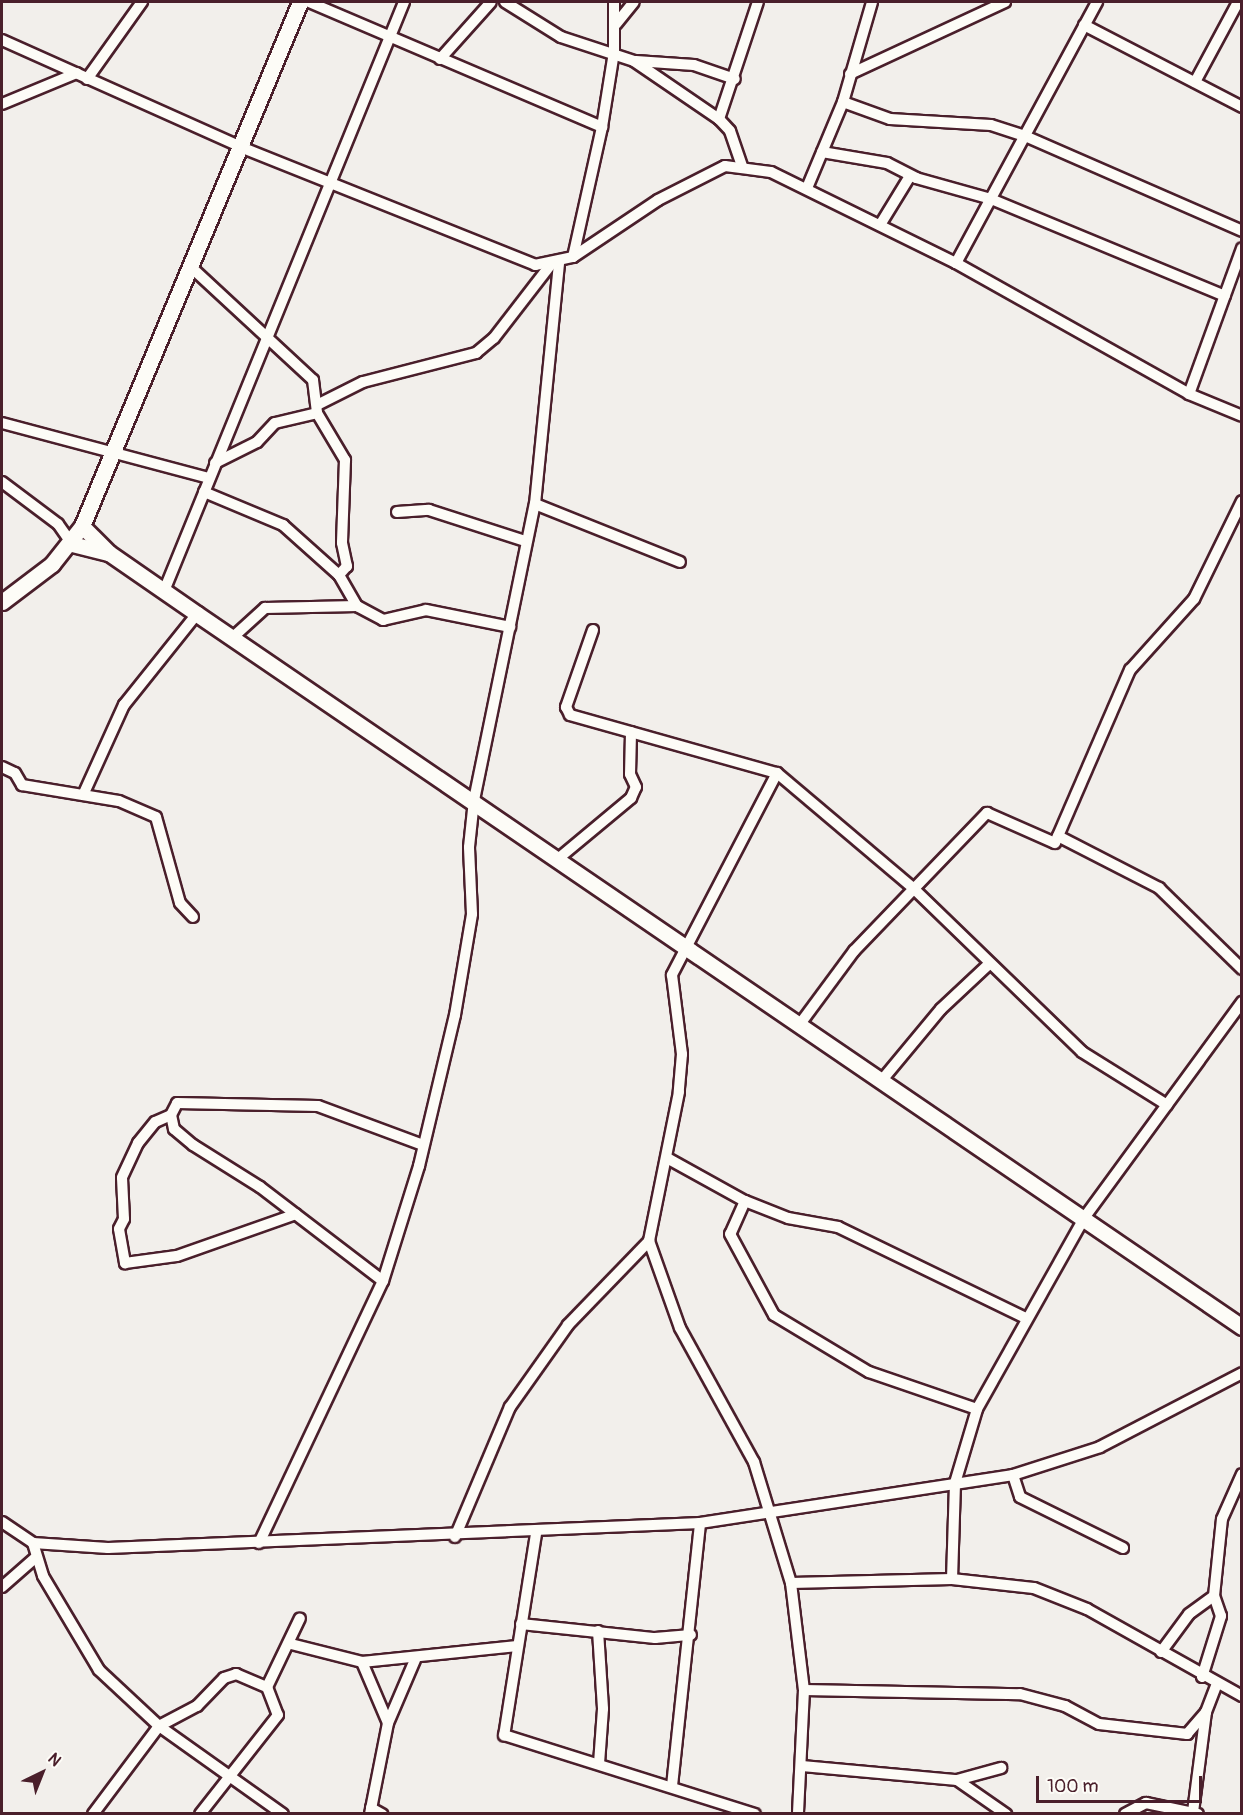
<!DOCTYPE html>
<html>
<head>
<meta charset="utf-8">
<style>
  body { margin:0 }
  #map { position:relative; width:1243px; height:1815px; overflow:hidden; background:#f2efeb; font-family:Pangolin,sans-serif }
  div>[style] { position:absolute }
  .roads { filter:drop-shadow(2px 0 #4a1f2b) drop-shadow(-2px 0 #4a1f2b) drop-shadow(0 2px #4a1f2b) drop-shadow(0 -2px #4a1f2b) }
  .street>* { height:10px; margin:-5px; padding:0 5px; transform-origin:5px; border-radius:5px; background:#fdfcf7 }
  .secondary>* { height:15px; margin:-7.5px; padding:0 7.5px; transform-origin:7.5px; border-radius:7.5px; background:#fdfcf7 }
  span { translate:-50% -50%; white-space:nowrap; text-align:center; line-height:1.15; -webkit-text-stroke:6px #fdfcf7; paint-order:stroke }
  .frame { position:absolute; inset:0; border:3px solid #4a1f2b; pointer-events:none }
  .north { position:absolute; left:12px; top:1743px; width:60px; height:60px; -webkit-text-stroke:4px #fdfcf7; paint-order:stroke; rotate:43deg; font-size:16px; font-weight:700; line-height:24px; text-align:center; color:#4a1f2b }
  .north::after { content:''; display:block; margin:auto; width:21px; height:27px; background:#4a1f2b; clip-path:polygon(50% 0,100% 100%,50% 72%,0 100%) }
  .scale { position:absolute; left:1036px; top:1776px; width:166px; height:27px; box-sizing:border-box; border:3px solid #4a1f2b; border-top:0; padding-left:8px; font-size:18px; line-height:21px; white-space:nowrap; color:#4a1f2b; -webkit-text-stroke:4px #fdfcf7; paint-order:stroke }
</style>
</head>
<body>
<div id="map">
  <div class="roads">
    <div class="street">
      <div style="left:309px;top:2px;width:319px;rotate:23.1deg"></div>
      <div style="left:505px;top:2px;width:66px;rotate:32deg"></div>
      <div style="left:561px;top:37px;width:77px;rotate:18.2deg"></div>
      <div style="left:634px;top:61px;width:103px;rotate:34.3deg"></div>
      <div style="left:719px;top:119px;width:16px;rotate:47deg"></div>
      <div style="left:730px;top:131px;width:36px;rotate:71deg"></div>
      <div style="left:616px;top:24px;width:28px;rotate:-51deg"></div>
      <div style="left:1084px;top:25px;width:178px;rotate:27.4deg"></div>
      <div style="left:2px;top:40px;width:264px;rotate:24.1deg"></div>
      <div style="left:243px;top:148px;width:315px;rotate:21.8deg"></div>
      <div style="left:535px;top:265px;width:39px;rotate:-12deg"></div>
      <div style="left:573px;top:257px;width:102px;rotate:-33.8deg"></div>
      <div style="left:658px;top:200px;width:75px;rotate:-26.9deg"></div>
      <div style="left:725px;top:166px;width:46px;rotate:7.4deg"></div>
      <div style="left:771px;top:172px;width:206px;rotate:26.2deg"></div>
      <div style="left:956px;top:263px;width:267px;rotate:29.3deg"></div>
      <div style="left:1189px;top:394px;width:57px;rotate:22.5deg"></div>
      <div style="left:440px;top:59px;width:76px;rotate:-48.2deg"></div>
      <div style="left:636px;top:61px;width:58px;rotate:3.9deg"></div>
      <div style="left:694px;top:65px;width:43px;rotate:18.9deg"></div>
      <div style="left:850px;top:74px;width:171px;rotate:-24.9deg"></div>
      <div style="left:87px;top:79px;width:95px;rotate:-54.5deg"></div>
      <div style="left:1195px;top:82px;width:91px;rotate:-61.7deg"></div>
      <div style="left:843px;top:102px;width:50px;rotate:19.9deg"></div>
      <div style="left:890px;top:119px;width:101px;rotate:3.4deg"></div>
      <div style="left:991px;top:125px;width:36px;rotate:18deg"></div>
      <div style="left:1025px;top:136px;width:237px;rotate:23.6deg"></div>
      <div style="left:2px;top:104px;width:81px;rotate:-22.5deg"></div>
      <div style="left:719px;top:119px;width:123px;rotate:-71.6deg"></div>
      <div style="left:822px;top:152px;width:66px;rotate:9.6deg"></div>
      <div style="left:887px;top:163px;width:33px;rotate:27deg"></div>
      <div style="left:916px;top:178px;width:78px;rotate:15.6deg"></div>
      <div style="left:991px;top:199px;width:253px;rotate:22.5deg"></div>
      <div style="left:807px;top:188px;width:93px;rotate:-67.3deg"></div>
      <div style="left:843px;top:102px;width:104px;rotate:-73.8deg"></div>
      <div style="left:880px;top:225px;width:57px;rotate:-58.5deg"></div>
      <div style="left:573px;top:257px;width:133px;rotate:-77.4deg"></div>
      <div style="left:602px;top:127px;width:76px;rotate:-80.9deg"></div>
      <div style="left:614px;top:52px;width:50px;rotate:-90deg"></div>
      <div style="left:956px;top:263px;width:297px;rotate:-61.6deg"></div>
      <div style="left:192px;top:268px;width:165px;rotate:42.8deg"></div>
      <div style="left:313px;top:380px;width:33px;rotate:83deg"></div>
      <div style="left:317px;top:413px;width:55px;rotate:59.2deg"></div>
      <div style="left:345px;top:460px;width:83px;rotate:92.1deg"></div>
      <div style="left:342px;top:543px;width:24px;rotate:78deg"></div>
      <div style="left:347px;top:566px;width:12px;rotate:132deg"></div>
      <div style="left:1189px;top:394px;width:155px;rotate:-70deg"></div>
      <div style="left:319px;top:404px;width:49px;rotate:-26.6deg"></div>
      <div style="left:363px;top:382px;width:117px;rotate:-14.4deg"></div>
      <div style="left:476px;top:353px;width:23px;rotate:-40deg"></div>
      <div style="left:494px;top:338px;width:95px;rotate:-52.3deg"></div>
      <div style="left:2px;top:423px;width:214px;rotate:14.9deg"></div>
      <div style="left:215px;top:463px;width:47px;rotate:-26.6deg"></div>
      <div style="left:257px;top:442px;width:26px;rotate:-47deg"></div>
      <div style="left:275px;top:423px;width:43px;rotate:-13.4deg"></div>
      <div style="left:2px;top:482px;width:70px;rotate:36.9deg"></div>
      <div style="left:58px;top:524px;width:24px;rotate:55deg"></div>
      <div style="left:204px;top:492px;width:86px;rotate:22.7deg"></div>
      <div style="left:283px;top:525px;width:75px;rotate:41.8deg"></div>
      <div style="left:339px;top:575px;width:36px;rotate:60deg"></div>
      <div style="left:357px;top:606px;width:30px;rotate:28deg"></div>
      <div style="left:383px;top:620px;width:44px;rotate:-13.1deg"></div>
      <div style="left:426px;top:610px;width:86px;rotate:11.4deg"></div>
      <div style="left:535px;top:504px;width:156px;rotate:21.8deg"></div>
      <div style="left:397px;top:512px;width:32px;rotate:-4deg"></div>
      <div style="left:429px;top:510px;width:101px;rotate:17.9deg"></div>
      <div style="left:164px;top:591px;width:636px;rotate:-67.83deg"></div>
      <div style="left:593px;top:630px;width:82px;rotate:109.3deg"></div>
      <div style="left:566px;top:707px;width:9px;rotate:63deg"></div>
      <div style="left:570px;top:715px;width:215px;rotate:15.7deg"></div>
      <div style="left:777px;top:773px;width:177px;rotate:40.2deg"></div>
      <div style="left:912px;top:887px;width:237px;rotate:44.1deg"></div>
      <div style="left:1082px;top:1052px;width:100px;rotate:31.9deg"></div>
      <div style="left:232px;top:638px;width:45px;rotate:-42.3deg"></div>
      <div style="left:265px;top:608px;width:92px;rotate:-1.2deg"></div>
      <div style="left:2px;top:767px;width:14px;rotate:25deg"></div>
      <div style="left:15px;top:773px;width:14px;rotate:60deg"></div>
      <div style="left:22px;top:785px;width:98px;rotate:9.4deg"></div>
      <div style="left:119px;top:801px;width:40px;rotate:23.4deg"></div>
      <div style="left:156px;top:817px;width:89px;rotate:74.4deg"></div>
      <div style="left:180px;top:903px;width:19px;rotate:47deg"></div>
      <div style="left:777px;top:773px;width:228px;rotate:117.5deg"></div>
      <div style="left:672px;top:975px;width:80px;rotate:82.8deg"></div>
      <div style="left:682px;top:1054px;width:38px;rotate:95deg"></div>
      <div style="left:679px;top:1092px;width:152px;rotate:101.4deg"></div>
      <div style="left:649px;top:1241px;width:92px;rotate:70.4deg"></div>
      <div style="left:680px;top:1328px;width:153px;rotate:61.1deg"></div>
      <div style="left:754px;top:1462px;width:127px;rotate:73deg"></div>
      <div style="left:791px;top:1583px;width:108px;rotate:83.1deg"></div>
      <div style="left:804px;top:1690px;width:124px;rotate:92.8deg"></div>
      <div style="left:84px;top:793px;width:97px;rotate:-65.6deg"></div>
      <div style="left:124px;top:705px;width:117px;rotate:-51.3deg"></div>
      <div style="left:1058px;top:836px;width:114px;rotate:27.2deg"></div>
      <div style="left:1159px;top:888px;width:116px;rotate:44.3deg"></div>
      <div style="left:559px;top:858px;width:94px;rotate:-39.8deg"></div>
      <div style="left:631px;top:798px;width:12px;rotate:-66deg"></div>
      <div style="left:636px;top:787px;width:14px;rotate:-115deg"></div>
      <div style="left:630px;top:774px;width:42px;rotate:-88.6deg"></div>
      <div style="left:800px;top:1024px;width:91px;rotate:-53.5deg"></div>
      <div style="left:854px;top:951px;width:192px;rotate:-46.1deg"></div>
      <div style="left:987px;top:813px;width:74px;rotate:23.8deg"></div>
      <div style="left:1055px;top:843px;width:189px;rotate:-66.6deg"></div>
      <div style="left:1130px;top:670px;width:96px;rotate:-48deg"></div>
      <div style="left:1194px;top:599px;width:109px;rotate:-63.9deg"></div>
      <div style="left:882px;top:1080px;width:92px;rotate:-50.3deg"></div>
      <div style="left:941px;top:1009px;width:64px;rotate:-43.1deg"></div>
      <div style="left:171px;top:1115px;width:17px;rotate:156deg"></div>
      <div style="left:155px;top:1122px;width:27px;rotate:129deg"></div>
      <div style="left:138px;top:1143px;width:38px;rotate:115deg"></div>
      <div style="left:122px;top:1178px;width:41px;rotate:87.2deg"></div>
      <div style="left:124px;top:1219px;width:11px;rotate:117deg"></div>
      <div style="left:119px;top:1229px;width:35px;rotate:80deg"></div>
      <div style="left:125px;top:1263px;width:52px;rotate:-7.7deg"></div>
      <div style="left:177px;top:1256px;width:126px;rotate:-19.4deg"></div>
      <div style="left:667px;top:1158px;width:89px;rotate:28.9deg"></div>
      <div style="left:745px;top:1201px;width:46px;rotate:21.6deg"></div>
      <div style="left:788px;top:1218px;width:51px;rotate:10.2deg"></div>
      <div style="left:838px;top:1227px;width:208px;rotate:25.9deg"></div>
      <div style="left:745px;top:1201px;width:36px;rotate:114deg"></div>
      <div style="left:730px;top:1234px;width:92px;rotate:61.5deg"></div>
      <div style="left:774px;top:1315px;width:111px;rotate:31deg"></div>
      <div style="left:869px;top:1372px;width:114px;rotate:18.9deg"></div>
      <div style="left:383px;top:1281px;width:155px;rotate:-142.6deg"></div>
      <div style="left:260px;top:1187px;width:79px;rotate:-147.9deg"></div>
      <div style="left:193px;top:1145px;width:25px;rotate:-140deg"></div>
      <div style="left:174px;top:1129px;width:14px;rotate:-102deg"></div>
      <div style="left:171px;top:1115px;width:13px;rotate:-63deg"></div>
      <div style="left:177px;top:1103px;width:141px;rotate:1.2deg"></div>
      <div style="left:318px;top:1106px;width:112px;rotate:20.4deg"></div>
      <div style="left:1013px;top:1475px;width:23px;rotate:72deg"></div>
      <div style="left:1020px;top:1497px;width:115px;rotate:26.3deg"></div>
      <div style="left:2px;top:1522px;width:37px;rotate:34deg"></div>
      <div style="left:33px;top:1543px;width:75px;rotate:3.8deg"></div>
      <div style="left:108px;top:1548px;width:593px;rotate:-2.42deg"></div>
      <div style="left:700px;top:1523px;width:317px;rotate:-8.7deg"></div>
      <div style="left:1013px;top:1475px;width:91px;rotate:-17.8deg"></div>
      <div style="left:1100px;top:1447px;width:160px;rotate:-27.5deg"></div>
      <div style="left:536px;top:1534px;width:204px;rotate:99deg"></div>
      <div style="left:504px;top:1735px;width:263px;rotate:17.5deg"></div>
      <div style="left:455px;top:1537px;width:141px;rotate:-67.1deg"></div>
      <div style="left:510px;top:1407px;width:100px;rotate:-54.7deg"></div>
      <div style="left:568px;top:1325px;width:117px;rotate:-46deg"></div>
      <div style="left:33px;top:1543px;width:34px;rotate:73deg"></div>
      <div style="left:43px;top:1576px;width:109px;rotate:59.2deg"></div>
      <div style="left:99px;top:1670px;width:82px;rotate:43deg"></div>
      <div style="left:159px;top:1726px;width:152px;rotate:35.4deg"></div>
      <div style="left:259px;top:1543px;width:290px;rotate:-64.7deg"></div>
      <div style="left:383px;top:1281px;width:121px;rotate:-72.6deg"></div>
      <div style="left:419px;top:1166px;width:155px;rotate:-76.6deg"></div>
      <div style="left:455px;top:1015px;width:102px;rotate:-80.4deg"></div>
      <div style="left:472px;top:914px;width:67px;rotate:-92.6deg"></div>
      <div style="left:469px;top:847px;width:47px;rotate:-83.9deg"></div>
      <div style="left:474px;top:800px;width:302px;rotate:-78.4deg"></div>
      <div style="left:535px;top:504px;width:243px;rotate:-84.3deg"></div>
      <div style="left:952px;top:1579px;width:96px;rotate:-88.2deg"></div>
      <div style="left:955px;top:1483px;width:77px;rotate:-73.4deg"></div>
      <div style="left:977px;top:1409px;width:219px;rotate:-60.7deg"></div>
      <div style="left:1084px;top:1218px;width:268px;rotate:-53.8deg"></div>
      <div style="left:791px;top:1583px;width:161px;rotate:-1.4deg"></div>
      <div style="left:952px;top:1579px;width:82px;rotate:6.3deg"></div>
      <div style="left:1034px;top:1588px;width:57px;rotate:21.6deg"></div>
      <div style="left:1087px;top:1609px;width:178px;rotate:29.3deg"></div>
      <div style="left:2px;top:1587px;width:44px;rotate:-41.3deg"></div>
      <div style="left:521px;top:1624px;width:135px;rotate:6deg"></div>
      <div style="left:655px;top:1638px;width:36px;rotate:-5deg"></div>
      <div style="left:598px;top:1631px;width:78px;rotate:86.3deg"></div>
      <div style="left:603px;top:1709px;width:54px;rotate:94.2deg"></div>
      <div style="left:291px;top:1644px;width:73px;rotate:14.2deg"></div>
      <div style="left:362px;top:1662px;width:156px;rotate:-5.9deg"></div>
      <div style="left:1161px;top:1652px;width:47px;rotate:-53.6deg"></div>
      <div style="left:1189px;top:1614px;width:31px;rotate:-36deg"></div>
      <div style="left:362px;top:1662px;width:66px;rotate:66.9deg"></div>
      <div style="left:1202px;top:1677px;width:64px;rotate:-72.7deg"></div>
      <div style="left:1221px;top:1616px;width:21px;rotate:-109deg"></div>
      <div style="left:1214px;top:1596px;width:77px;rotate:-84.1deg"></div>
      <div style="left:1222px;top:1519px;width:49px;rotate:-66deg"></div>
      <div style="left:267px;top:1687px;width:76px;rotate:-64.4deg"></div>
      <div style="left:804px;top:1690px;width:216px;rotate:1.1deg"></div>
      <div style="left:1020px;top:1694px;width:47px;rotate:14.9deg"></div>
      <div style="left:1065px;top:1706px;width:38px;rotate:28deg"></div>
      <div style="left:1099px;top:1724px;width:89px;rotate:6.5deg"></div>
      <div style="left:1187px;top:1734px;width:29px;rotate:-49deg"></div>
      <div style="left:1206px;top:1712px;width:30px;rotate:-69deg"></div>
      <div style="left:802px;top:1766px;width:156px;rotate:5.2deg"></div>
      <div style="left:957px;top:1780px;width:46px;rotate:-15.3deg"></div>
      <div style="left:957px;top:1780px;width:60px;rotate:34.8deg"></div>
      <div style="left:672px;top:1786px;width:264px;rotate:-83.9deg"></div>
      <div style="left:371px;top:1808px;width:13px;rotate:29deg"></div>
      <div style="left:1193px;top:1812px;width:101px;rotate:-82.6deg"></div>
      <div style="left:93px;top:1814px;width:110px;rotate:-53.1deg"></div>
      <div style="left:159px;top:1726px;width:43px;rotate:-27.8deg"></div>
      <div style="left:197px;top:1706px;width:39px;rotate:-46deg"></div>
      <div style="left:224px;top:1678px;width:13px;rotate:-18deg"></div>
      <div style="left:236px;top:1674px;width:34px;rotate:23deg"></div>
      <div style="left:267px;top:1687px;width:30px;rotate:69deg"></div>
      <div style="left:278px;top:1715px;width:126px;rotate:128.2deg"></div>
      <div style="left:370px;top:1814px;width:93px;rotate:-78.8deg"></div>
      <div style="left:388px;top:1723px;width:69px;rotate:-66.8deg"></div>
      <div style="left:1125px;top:1814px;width:24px;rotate:-28deg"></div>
      <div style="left:1146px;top:1803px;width:53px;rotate:11.9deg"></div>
    </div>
    <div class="secondary">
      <div style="left:82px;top:526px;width:38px;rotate:45deg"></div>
      <div style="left:109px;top:553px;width:107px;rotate:34.7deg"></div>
      <div style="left:197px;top:614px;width:1265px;rotate:34.31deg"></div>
      <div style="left:72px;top:544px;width:38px;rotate:14deg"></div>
      <div style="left:2px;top:602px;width:63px;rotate:-37.2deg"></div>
      <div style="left:52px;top:564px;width:48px;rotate:-51.7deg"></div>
      <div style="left:82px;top:526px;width:568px;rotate:-67.41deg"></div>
    </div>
  </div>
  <div class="frame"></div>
  <div class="north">N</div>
  <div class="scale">100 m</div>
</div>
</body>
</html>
